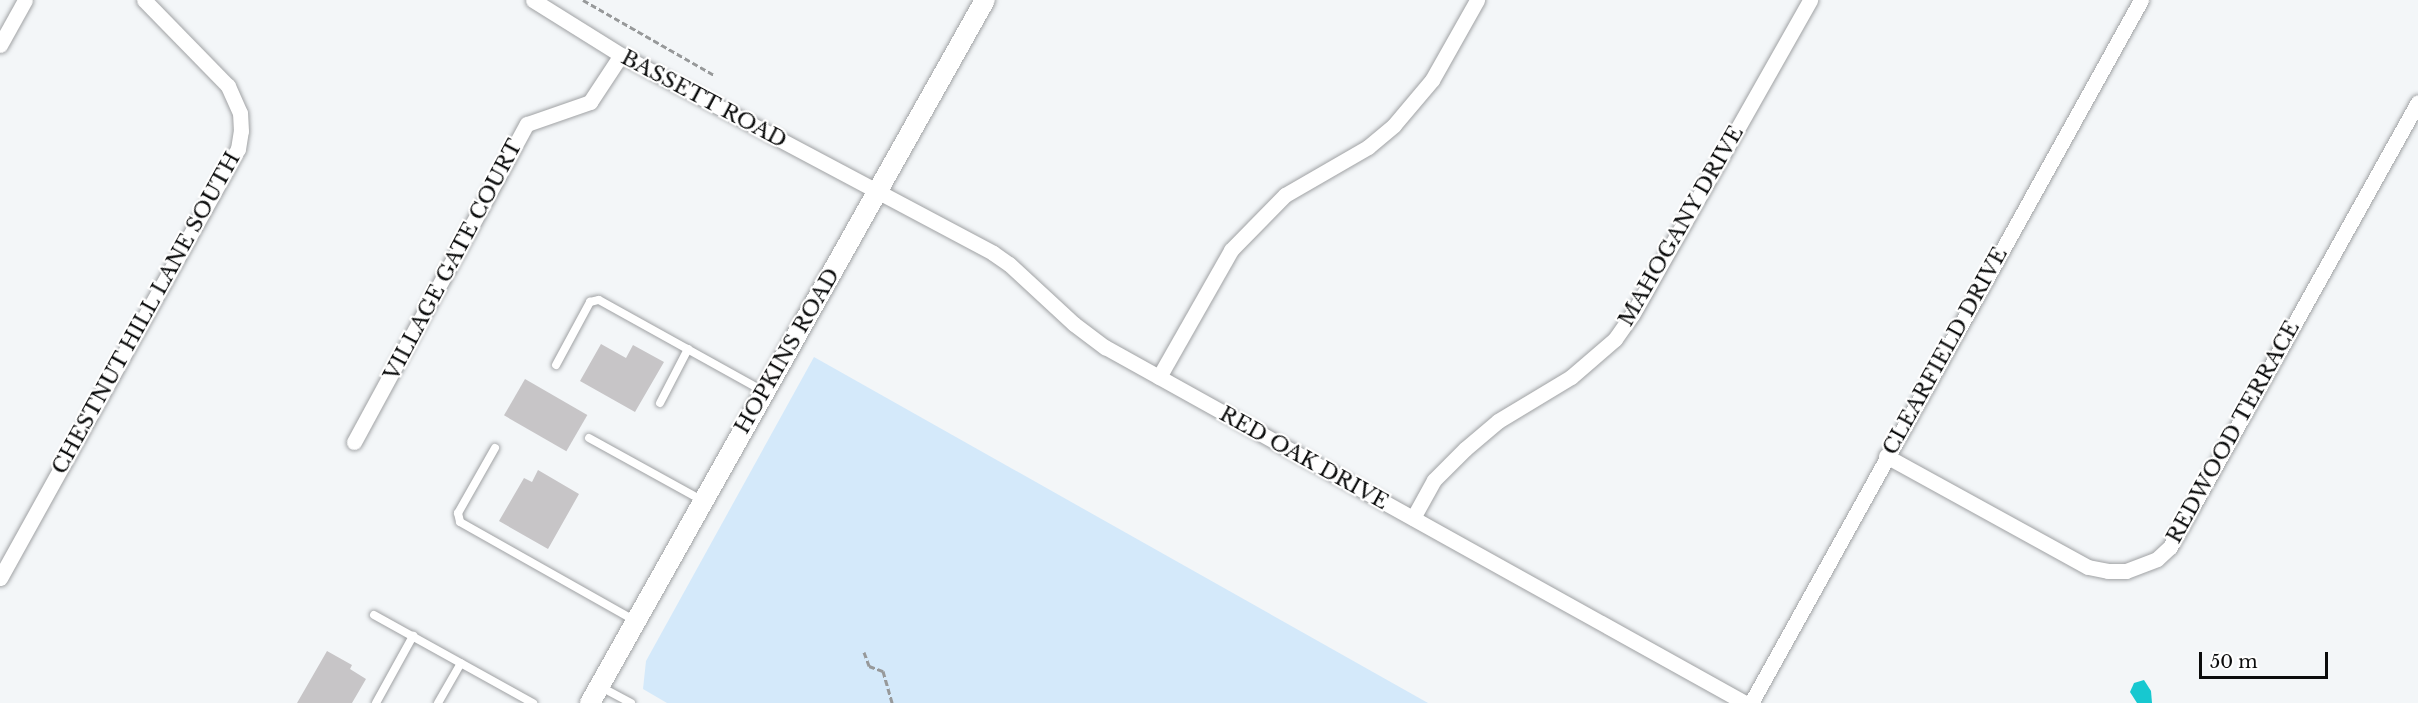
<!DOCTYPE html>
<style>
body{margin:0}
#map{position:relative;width:2418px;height:703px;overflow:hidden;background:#f3f6f8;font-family:"Libre Baskerville",serif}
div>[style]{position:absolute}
.green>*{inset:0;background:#d4e9fa}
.water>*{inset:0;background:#17c8d0}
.building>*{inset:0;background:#c7c5c7;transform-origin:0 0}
.path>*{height:3px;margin-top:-1.5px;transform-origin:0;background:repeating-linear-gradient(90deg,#97999a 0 6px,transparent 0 9px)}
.roads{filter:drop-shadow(0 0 2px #a0a2a4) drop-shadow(0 0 2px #a0a2a4)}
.service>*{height:8px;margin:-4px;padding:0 4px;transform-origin:4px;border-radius:4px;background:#fff}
.minor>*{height:15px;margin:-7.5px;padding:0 7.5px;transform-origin:7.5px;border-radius:7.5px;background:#fff}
.tertiary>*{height:20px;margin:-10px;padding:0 10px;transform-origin:10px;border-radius:10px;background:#fff}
span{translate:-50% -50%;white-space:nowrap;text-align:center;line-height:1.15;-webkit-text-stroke:4.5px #fff;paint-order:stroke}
.street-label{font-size:21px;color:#0b0c0c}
.scale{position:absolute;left:2199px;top:652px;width:129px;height:27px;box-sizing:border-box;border:3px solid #0b0c0c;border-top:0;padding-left:8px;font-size:18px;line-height:21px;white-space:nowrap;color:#0b0c0c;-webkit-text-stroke:4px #fff;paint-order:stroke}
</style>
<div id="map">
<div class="green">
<div style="clip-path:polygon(814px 357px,1428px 703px,667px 703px,643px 689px,646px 661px)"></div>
</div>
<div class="water">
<div style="clip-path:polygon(2144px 680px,2151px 691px,2152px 703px,2137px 703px,2130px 692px,2134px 683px)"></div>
</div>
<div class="building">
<div style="clip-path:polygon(601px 344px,626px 358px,633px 345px,664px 362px,635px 412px,580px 381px)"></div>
<div style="left:525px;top:379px;width:72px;height:42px;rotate:30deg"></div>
<div style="clip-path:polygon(538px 470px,579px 494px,548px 549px,499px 521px,524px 478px,532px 482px)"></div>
<div style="clip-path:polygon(327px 651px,352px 665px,350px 669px,366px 679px,352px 703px,297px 703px)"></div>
</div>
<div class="path">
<div style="left:583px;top:0;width:151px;rotate:29.8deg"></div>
<div style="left:864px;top:652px;width:15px;rotate:70deg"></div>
<div style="left:869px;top:666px;width:15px;rotate:20deg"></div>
<div style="left:883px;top:671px;width:33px;rotate:74deg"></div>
</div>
<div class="roads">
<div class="service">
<div style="left:556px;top:365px;width:72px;rotate:-61.6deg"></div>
<div style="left:590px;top:302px;width:9px;rotate:-13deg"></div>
<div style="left:599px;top:300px;width:188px;rotate:29deg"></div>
<div style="left:660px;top:403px;width:61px;rotate:-62.6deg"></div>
<div style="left:589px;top:438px;width:130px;rotate:28.9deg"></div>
<div style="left:495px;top:448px;width:75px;rotate:119.6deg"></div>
<div style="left:458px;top:513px;width:9px;rotate:77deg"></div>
<div style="left:460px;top:522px;width:200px;rotate:29.4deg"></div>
<div style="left:374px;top:615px;width:182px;rotate:29deg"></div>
<div style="left:601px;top:687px;width:34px;rotate:28deg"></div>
<div style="left:376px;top:703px;width:77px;rotate:-61.1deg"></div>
<div style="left:438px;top:703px;width:46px;rotate:-60.1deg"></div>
</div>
<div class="minor">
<div style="left:533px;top:0;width:104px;rotate:32deg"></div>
<div style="left:621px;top:55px;width:421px;rotate:28deg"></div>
<div style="left:993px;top:253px;width:19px;rotate:35deg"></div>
<div style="left:1009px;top:264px;width:88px;rotate:42.7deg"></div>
<div style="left:1074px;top:324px;width:39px;rotate:37deg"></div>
<div style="left:1105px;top:347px;width:732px;rotate:29.08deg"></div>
<div style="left:0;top:45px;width:51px;rotate:-60.9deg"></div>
<div style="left:1159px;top:377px;width:146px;rotate:-60.4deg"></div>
<div style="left:1231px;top:250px;width:77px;rotate:-45.5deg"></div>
<div style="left:1285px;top:195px;width:96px;rotate:-30deg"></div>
<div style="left:1368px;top:147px;width:34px;rotate:-40deg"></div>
<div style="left:1394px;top:125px;width:59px;rotate:-49.8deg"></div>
<div style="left:1432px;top:80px;width:92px;rotate:-60.6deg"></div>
<div style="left:354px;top:442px;width:362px;rotate:-61.5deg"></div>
<div style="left:527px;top:124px;width:67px;rotate:-19.2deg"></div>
<div style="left:590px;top:102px;width:56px;rotate:-56.6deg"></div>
<div style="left:1886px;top:456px;width:230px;rotate:28.8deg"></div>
<div style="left:2088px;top:567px;width:20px;rotate:11deg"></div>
<div style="left:2108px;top:571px;width:18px"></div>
<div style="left:2126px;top:571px;width:33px;rotate:-21deg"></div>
<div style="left:2157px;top:559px;width:18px;rotate:-43deg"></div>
<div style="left:2170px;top:547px;width:509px;rotate:-60.87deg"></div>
<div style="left:1413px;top:518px;width:43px;rotate:-61.1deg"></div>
<div style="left:1434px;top:480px;width:44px;rotate:-45deg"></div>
<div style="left:1465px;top:449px;width:43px;rotate:-40.3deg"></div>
<div style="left:1498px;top:421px;width:85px;rotate:-31.1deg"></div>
<div style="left:1571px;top:377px;width:58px;rotate:-40.8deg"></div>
<div style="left:1615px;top:339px;width:29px;rotate:-55deg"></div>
<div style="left:1632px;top:315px;width:362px;rotate:-60.5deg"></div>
<div style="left:0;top:578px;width:491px;rotate:-61deg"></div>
<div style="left:238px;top:149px;width:18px;rotate:-81deg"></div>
<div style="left:241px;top:131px;width:18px;rotate:-93deg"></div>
<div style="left:240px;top:113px;width:30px;rotate:-114deg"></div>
<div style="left:228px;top:86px;width:120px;rotate:-134.3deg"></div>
<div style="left:1751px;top:703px;width:804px;rotate:-60.98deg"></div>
</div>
<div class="tertiary">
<div style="left:590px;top:703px;width:806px;rotate:-60.67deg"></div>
</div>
</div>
<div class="street-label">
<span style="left:704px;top:99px;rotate:28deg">BASSETT ROAD</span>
<span style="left:1681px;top:226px;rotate:-60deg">MAHOGANY DRIVE</span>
<span style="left:453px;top:260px;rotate:-62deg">VILLAGE GATE COURT</span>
<span style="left:146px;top:313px;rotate:-61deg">CHESTNUT HILL LANE SOUTH</span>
<span style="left:787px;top:351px;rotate:-60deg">HOPKINS ROAD</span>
<span style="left:1945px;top:351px;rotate:-61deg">CLEARFIELD DRIVE</span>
<span style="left:2233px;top:432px;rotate:-61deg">REDWOOD TERRACE</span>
<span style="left:1304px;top:458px;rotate:29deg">RED OAK DRIVE</span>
</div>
<div class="scale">50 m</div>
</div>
